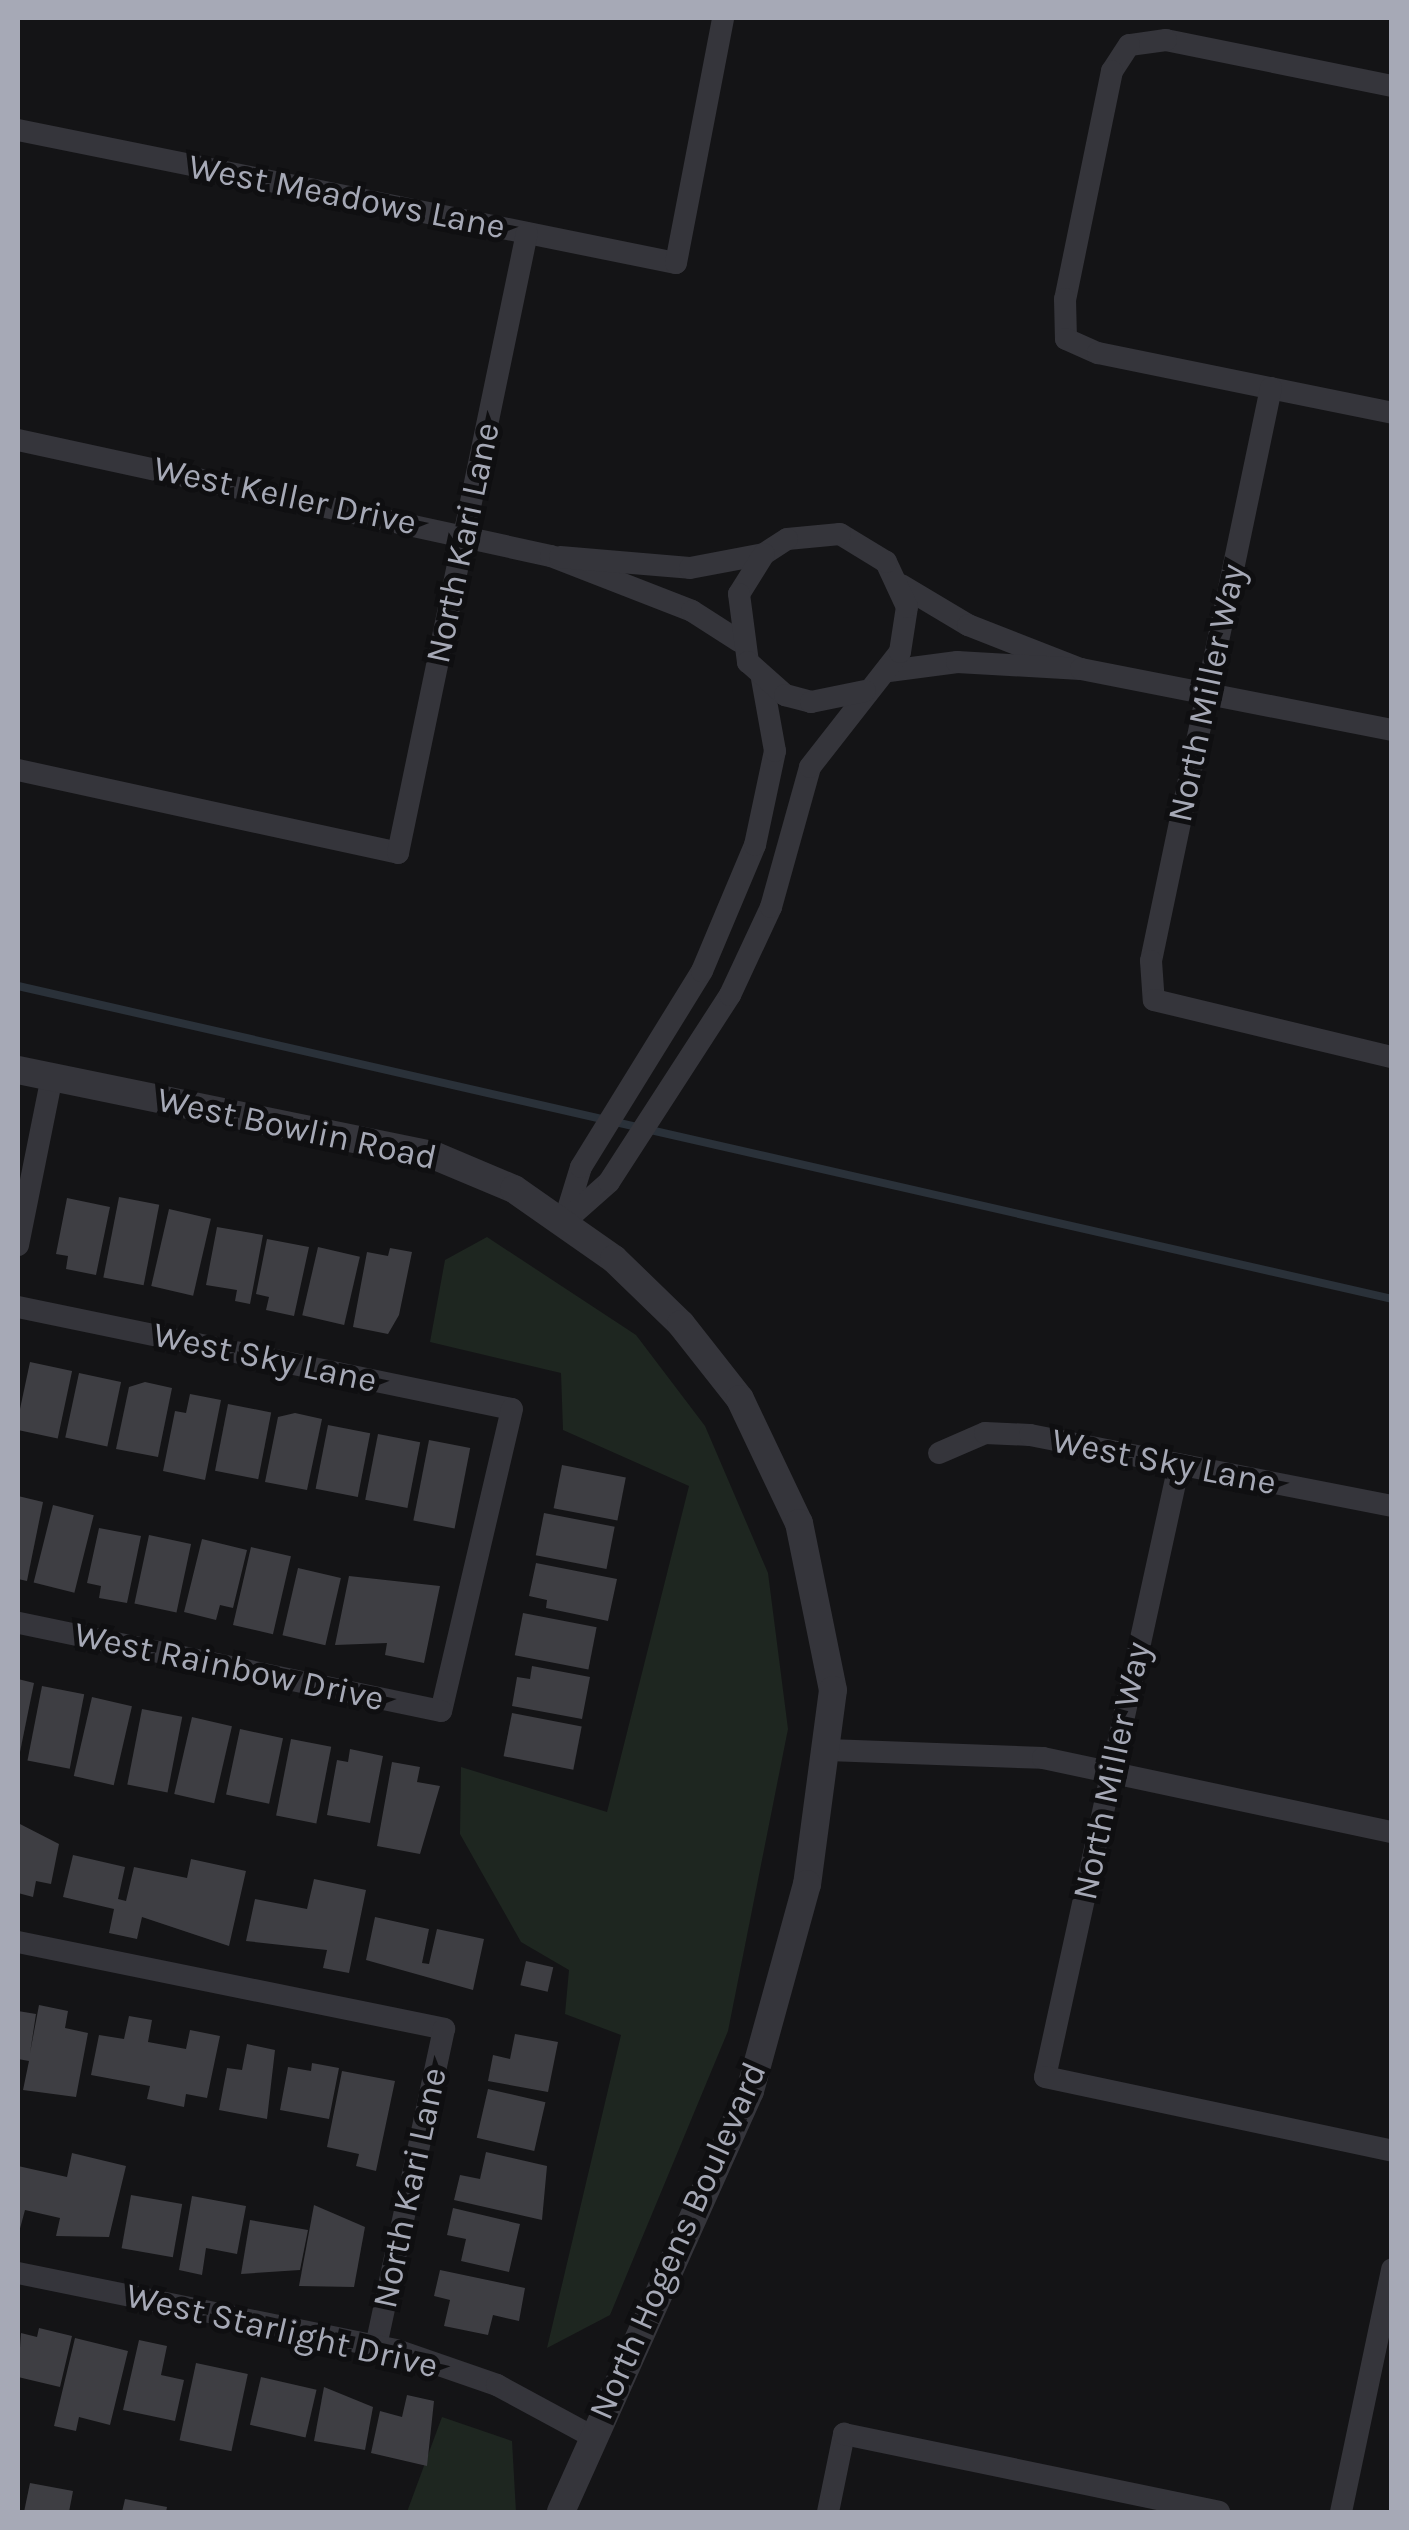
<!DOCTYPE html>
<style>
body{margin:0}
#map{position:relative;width:1409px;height:2530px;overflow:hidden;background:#141416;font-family:Karla,sans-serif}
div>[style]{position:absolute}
.green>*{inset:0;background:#1e2620}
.stream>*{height:8px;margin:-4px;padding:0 4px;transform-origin:4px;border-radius:4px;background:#2a3139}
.building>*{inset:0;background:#3e3e43;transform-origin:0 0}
.minor>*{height:22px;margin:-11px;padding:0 11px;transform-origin:11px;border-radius:11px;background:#35353b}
.tertiary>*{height:28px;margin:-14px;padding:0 14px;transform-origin:14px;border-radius:14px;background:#35353b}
span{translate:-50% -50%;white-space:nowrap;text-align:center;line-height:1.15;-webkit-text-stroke:10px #0f0f11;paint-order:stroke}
.street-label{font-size:35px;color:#a6a9b6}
.frame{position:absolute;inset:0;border:20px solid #a6a9b6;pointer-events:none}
</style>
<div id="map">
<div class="green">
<div style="clip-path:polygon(487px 1237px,636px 1335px,705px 1426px,768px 1573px,788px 1729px,728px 2031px,610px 2315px,547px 2348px,621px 2035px,565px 2014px,569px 1970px,521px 1942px,460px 1834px,461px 1767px,607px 1812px,689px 1486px,563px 1430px,561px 1373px,430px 1342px,445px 1260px)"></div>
<div style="clip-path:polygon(442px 2417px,512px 2441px,516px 2512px,407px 2512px)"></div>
</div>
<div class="stream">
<div style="left:18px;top:986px;width:1409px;rotate:12.83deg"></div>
</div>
<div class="building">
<div style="left:119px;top:1197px;width:41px;height:82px;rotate:11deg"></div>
<div style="clip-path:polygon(67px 1198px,110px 1207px,96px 1275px,66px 1269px,68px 1256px,56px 1254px)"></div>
<div style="left:169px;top:1209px;width:43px;height:79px;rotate:13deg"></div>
<div style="clip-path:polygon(217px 1227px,263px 1235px,250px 1304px,235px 1301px,237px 1290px,206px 1285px)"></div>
<div style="clip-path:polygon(267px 1239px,309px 1247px,294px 1316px,266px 1310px,269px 1297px,256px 1294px)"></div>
<div style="left:318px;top:1247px;width:43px;height:70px;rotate:13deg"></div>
<div style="clip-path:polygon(390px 1248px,412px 1252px,399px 1315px,388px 1334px,353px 1327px,367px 1252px,388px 1256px)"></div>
<div style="left:30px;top:1362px;width:43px;height:69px;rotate:12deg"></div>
<div style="left:79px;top:1373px;width:43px;height:66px;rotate:12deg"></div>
<div style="clip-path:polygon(145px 1382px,172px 1388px,158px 1457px,116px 1449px,129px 1387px)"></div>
<div style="clip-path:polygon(190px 1394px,221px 1400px,205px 1480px,163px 1471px,175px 1411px,186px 1413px)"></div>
<div style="left:228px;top:1404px;width:44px;height:68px;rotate:11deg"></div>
<div style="clip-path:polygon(295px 1413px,322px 1419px,307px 1490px,265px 1482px,278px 1417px)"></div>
<div style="left:328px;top:1425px;width:43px;height:65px;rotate:11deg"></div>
<div style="left:378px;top:1434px;width:43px;height:67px;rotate:11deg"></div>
<div style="left:429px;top:1440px;width:42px;height:82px;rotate:11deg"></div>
<div style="left:562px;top:1465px;width:65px;height:44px;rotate:11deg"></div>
<div style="clip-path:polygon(18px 1496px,43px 1502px,27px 1581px,18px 1579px)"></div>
<div style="left:53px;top:1505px;width:42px;height:80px;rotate:14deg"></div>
<div style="left:544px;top:1513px;width:72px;height:43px;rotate:11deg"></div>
<div style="clip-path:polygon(99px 1528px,141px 1536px,127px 1603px,99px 1598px,101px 1586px,87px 1583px)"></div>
<div style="left:149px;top:1535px;width:43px;height:70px;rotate:12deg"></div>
<div style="clip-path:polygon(202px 1539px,247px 1550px,233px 1608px,220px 1605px,216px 1620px,184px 1612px)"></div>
<div style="left:251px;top:1547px;width:41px;height:80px;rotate:13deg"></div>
<div style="clip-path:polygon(536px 1563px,617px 1579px,608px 1621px,546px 1608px,547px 1600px,529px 1596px)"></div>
<div style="left:298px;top:1568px;width:44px;height:69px;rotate:13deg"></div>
<div style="clip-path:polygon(349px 1576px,440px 1586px,424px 1663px,385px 1655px,387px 1643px,335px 1645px)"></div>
<div style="left:523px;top:1613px;width:75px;height:43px;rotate:11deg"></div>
<div style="clip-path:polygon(532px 1666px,590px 1677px,582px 1719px,512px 1706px,517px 1677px,530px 1679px)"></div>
<div style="clip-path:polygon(18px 1679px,34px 1683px,19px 1757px,18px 1757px)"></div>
<div style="left:42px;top:1686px;width:43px;height:76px;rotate:11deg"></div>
<div style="left:92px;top:1697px;width:41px;height:81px;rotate:13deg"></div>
<div style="left:142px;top:1709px;width:41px;height:77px;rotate:11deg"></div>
<div style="left:512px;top:1713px;width:71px;height:44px;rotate:11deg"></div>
<div style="left:192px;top:1717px;width:41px;height:79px;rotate:13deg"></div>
<div style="left:240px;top:1729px;width:44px;height:67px;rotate:12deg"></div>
<div style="left:291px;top:1739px;width:41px;height:78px;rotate:11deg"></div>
<div style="clip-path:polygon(350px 1749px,383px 1756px,370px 1823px,327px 1815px,337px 1760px,348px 1762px)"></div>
<div style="clip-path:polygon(392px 1762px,420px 1767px,417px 1782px,440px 1786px,420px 1854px,377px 1846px)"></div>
<div style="clip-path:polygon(18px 1823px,59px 1844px,51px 1884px,36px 1881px,33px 1897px,18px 1893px)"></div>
<div style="clip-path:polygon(73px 1855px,125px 1867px,118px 1899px,126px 1901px,134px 1867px,187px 1878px,191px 1859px,246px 1871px,229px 1946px,142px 1917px,137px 1939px,109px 1933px,114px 1909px,63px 1897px)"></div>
<div style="clip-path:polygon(314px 1879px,366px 1890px,349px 1973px,323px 1968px,327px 1950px,246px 1941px,255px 1899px,307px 1909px)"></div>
<div style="clip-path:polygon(375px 1917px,429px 1929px,422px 1963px,429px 1964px,437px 1929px,484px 1939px,473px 1990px,366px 1960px)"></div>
<div style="left:526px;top:1961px;width:28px;height:25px;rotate:13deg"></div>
<div style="clip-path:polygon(39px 2005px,68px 2011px,65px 2028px,88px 2033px,76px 2097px,23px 2090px,29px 2061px,18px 2059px,18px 2011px,36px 2014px,30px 2053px)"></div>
<div style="clip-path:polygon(129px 2016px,152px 2020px,148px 2042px,186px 2049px,190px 2030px,220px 2036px,207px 2098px,186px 2094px,184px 2107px,147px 2099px,150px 2086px,91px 2075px,99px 2035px,124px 2039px)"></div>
<div style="clip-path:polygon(515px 2034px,558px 2042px,548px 2092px,488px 2081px,493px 2055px,510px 2059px)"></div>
<div style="clip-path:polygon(247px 2044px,275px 2050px,267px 2119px,219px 2110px,227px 2068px,242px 2070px)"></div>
<div style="clip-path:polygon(312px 2063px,339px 2068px,329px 2119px,280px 2110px,288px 2067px,311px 2071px)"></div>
<div style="clip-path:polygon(342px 2071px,395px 2081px,376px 2171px,356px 2166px,359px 2154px,327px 2147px)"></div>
<div style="left:488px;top:2089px;width:59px;height:50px;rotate:13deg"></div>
<div style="clip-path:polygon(486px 2152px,547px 2166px,542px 2220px,454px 2200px,460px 2175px,480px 2179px)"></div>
<div style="clip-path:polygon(72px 2153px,126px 2166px,109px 2237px,56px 2236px,60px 2218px,25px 2210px,18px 2236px,18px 2166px,67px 2177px)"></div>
<div style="left:131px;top:2195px;width:52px;height:54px;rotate:10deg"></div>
<div style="clip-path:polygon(192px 2196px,246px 2206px,237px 2254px,206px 2248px,202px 2275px,179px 2270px)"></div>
<div style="clip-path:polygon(314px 2205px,365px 2227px,354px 2287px,299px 2286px)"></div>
<div style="clip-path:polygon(453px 2208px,520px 2224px,509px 2272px,461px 2261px,466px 2239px,447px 2235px)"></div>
<div style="clip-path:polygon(250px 2220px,308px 2230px,300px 2270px,241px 2274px)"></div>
<div style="clip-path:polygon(440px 2270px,525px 2288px,519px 2321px,493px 2315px,488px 2335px,444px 2326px,450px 2300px,434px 2296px)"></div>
<div style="clip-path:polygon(39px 2328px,72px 2336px,60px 2387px,18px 2377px,21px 2333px,37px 2337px)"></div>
<div style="clip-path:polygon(75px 2338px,128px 2351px,110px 2425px,79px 2417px,76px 2431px,54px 2426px)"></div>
<div style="clip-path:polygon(139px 2340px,167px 2346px,161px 2375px,184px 2380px,175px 2421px,123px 2410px)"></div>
<div style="left:196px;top:2363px;width:53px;height:79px;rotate:12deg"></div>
<div style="left:261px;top:2377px;width:57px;height:49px;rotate:13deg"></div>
<div style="clip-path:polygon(324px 2387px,373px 2407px,365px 2450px,314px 2441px)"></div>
<div style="clip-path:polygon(407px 2395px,434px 2401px,427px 2466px,371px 2453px,380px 2411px,402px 2417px)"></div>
<div style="clip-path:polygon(30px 2483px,73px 2491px,69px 2512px,24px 2512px)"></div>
<div style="clip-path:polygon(125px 2499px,167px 2507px,166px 2512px,122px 2512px)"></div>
</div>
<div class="minor">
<div style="left:1392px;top:86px;width:231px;rotate:-168.5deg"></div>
<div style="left:1166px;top:40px;width:37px;rotate:172deg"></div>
<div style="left:1129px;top:45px;width:31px;rotate:123deg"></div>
<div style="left:1112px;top:71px;width:233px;rotate:101.6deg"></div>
<div style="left:1065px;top:299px;width:40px;rotate:88.6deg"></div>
<div style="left:1066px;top:339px;width:35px;rotate:24deg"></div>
<div style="left:1098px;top:353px;width:300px;rotate:11.5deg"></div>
<div style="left:18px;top:130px;width:671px;rotate:11.43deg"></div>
<div style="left:676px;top:263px;width:249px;rotate:-79.1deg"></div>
<div style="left:1271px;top:388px;width:585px;rotate:101.83deg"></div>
<div style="left:1151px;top:961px;width:39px;rotate:86deg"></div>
<div style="left:1154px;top:1000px;width:245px;rotate:13.5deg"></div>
<div style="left:18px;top:440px;width:545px;rotate:12.28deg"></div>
<div style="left:551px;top:556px;width:151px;rotate:21.3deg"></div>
<div style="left:692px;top:611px;width:56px;rotate:32.6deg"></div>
<div style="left:560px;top:557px;width:130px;rotate:4.8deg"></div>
<div style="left:690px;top:568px;width:75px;rotate:-10.7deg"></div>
<div style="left:901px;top:585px;width:78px;rotate:30.8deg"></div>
<div style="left:968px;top:625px;width:118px;rotate:21.4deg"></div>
<div style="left:889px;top:671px;width:69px;rotate:-7.5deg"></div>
<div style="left:957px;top:662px;width:124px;rotate:3.2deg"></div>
<div style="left:1081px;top:669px;width:317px;rotate:11.1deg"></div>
<div style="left:18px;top:770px;width:389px;rotate:12.3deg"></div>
<div style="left:398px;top:853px;width:633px;rotate:-78.25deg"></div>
<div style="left:565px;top:1219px;width:54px;rotate:-72.9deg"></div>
<div style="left:581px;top:1167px;width:230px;rotate:-58.3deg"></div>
<div style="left:702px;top:971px;width:137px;rotate:-67.2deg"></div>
<div style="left:755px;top:845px;width:96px;rotate:-78deg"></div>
<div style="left:775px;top:751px;width:73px;rotate:-100.2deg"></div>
<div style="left:564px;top:1222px;width:60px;rotate:-41.6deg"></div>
<div style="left:609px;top:1182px;width:223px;rotate:-57.1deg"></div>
<div style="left:730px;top:995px;width:97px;rotate:-65deg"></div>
<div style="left:771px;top:907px;width:145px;rotate:-74.4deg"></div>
<div style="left:810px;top:767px;width:146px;rotate:-52deg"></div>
<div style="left:900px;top:652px;width:46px;rotate:-81.2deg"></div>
<div style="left:907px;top:607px;width:50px;rotate:-115deg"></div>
<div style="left:886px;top:562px;width:54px;rotate:-148.7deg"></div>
<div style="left:840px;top:534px;width:53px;rotate:174.6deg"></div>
<div style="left:787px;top:539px;width:27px;rotate:147deg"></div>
<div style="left:764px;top:554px;width:47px;rotate:122deg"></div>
<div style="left:739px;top:594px;width:69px;rotate:82.5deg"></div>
<div style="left:748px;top:662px;width:50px;rotate:41.7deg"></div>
<div style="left:785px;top:695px;width:27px;rotate:15deg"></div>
<div style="left:811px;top:702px;width:55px;rotate:-11.5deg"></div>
<div style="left:18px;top:1245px;width:172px;rotate:-78.6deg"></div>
<div style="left:18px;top:1307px;width:504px;rotate:11.67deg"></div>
<div style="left:512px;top:1409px;width:310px;rotate:103.2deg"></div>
<div style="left:441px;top:1711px;width:432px;rotate:-168.2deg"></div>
<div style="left:939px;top:1453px;width:50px;rotate:-23.5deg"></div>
<div style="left:985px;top:1433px;width:45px;rotate:2.5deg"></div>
<div style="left:1030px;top:1435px;width:369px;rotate:11.1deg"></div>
<div style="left:1179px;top:1465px;width:626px;rotate:102.35deg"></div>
<div style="left:1045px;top:2077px;width:355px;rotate:12deg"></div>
<div style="left:828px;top:1750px;width:215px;rotate:2.1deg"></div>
<div style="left:1043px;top:1758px;width:357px;rotate:12deg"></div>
<div style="left:18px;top:1942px;width:435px;rotate:11.5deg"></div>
<div style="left:444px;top:2029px;width:324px;rotate:102.1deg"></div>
<div style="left:18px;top:2273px;width:386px;rotate:11.5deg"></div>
<div style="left:396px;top:2350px;width:107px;rotate:19.1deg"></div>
<div style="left:497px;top:2385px;width:109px;rotate:28.4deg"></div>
<div style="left:828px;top:2512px;width:80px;rotate:-78.4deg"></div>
<div style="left:844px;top:2434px;width:383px;rotate:11.7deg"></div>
<div style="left:1341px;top:2512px;width:248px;rotate:-78.1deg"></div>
</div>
<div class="tertiary">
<div style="left:18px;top:1070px;width:424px;rotate:11.6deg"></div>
<div style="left:433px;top:1155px;width:88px;rotate:22.8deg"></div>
<div style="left:514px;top:1189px;width:122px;rotate:35deg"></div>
<div style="left:614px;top:1259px;width:93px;rotate:44.1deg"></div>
<div style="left:681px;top:1324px;width:95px;rotate:51.8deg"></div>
<div style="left:740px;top:1399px;width:137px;rotate:64.6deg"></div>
<div style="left:799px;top:1523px;width:170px;rotate:78.5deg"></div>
<div style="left:833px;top:1690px;width:196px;rotate:97.6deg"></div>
<div style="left:807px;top:1884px;width:215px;rotate:105.4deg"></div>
<div style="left:750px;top:2091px;width:461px;rotate:114.2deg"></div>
</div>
<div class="street-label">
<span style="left:347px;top:197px;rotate:11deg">West Meadows Lane</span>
<span style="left:285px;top:496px;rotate:12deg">West Keller Drive</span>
<span style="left:463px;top:543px;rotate:-78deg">North Kari Lane</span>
<span style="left:1207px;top:693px;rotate:-78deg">North Miller Way</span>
<span style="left:297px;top:1129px;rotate:12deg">West Bowlin Road</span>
<span style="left:265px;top:1358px;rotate:12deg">West Sky Lane</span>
<span style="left:1164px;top:1462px;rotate:11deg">West Sky Lane</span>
<span style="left:229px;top:1667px;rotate:12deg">West Rainbow Drive</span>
<span style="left:1112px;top:1771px;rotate:-78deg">North Miller Way</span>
<span style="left:410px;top:2188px;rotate:-78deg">North Kari Lane</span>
<span style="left:678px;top:2241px;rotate:-66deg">North Hogens Boulevard</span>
<span style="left:282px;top:2331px;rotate:13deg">West Starlight Drive</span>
</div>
<div class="frame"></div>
</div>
